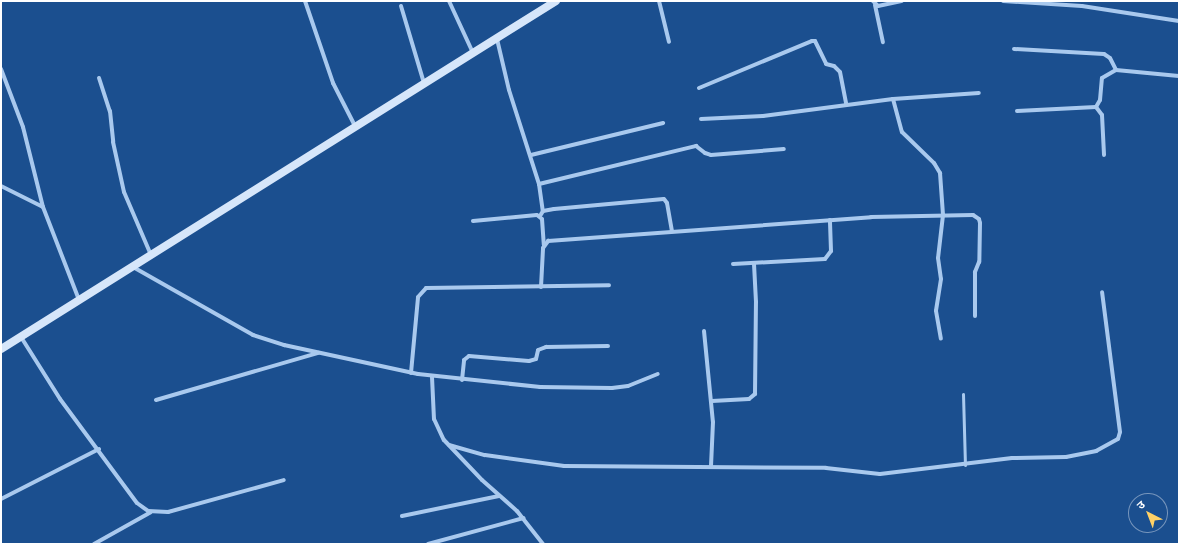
<!DOCTYPE html>
<meta charset="utf-8">
<style>
body{margin:0}
#map{position:relative;width:1180px;height:545px;overflow:hidden;background:#1b4f8f;font-family:Lato,"Noto Sans Devanagari",sans-serif}
div>[style]{position:absolute}
.lane>*{height:3px;margin:-1.5px;padding:0 1.5px;transform-origin:1.5px;border-radius:1.5px;background:#a9c9ee}
.street>*{height:4px;margin:-2px;padding:0 2px;transform-origin:2px;border-radius:2px;background:#a9c9ee}
.secondary>*{height:8px;margin:-4px;padding:0 4px;transform-origin:4px;border-radius:4px;background:#d6e6fa}
span{translate:-50% -50%;white-space:nowrap;text-align:center;line-height:1.15;-webkit-text-stroke:3px #1b4f8f;paint-order:stroke}
.frame{position:absolute;inset:0;border:2px solid #fff;pointer-events:none}
.north{position:absolute;left:1128px;top:493px;width:40px;height:40px;box-sizing:border-box;background:#1b4f8f;border:1px solid #7695bc;border-radius:50%;rotate:318deg;font-size:11px;font-weight:700;line-height:16px;text-align:center;color:#fff}
.north::after{content:'';display:block;margin:auto;width:14px;height:18px;background:#ffd166;clip-path:polygon(50% 0,100% 100%,50% 72%,0 100%)}
</style>
<div id="map">
<div class="lane">
<div style="left:963px;top:394px;width:71px;rotate:88.4deg"></div>
</div>
<div class="street">
<div style="left:305px;top:1px;width:87px;rotate:71.1deg"></div>
<div style="left:333px;top:83px;width:48px;rotate:62.9deg"></div>
<div style="left:449px;top:1px;width:57px;rotate:65.2deg"></div>
<div style="left:659px;top:1px;width:42px;rotate:76.3deg"></div>
<div style="left:873px;top:1px;width:7px;rotate:45deg"></div>
<div style="left:878px;top:6px;width:24px;rotate:-12deg"></div>
<div style="left:1003px;top:1px;width:79px;rotate:3.6deg"></div>
<div style="left:1082px;top:6px;width:98px;rotate:8.8deg"></div>
<div style="left:875px;top:5px;width:38px;rotate:78deg"></div>
<div style="left:401px;top:6px;width:80px;rotate:73.4deg"></div>
<div style="left:497px;top:39px;width:52px;rotate:76.8deg"></div>
<div style="left:509px;top:90px;width:99px;rotate:72.3deg"></div>
<div style="left:539px;top:184px;width:27px;rotate:82deg"></div>
<div style="left:1014px;top:49px;width:90px;rotate:3.2deg"></div>
<div style="left:1104px;top:54px;width:7px;rotate:34deg"></div>
<div style="left:1110px;top:58px;width:13px;rotate:63deg"></div>
<div style="left:1116px;top:70px;width:63px;rotate:5.4deg"></div>
<div style="left:1px;top:69px;width:62px;rotate:69.2deg"></div>
<div style="left:23px;top:127px;width:82px;rotate:76deg"></div>
<div style="left:43px;top:207px;width:100px;rotate:68.8deg"></div>
<div style="left:99px;top:78px;width:35px;rotate:72deg"></div>
<div style="left:110px;top:111px;width:31px;rotate:84deg"></div>
<div style="left:113px;top:142px;width:51px;rotate:77.6deg"></div>
<div style="left:124px;top:192px;width:69px;rotate:66.8deg"></div>
<div style="left:699px;top:88px;width:122px;rotate:-22.6deg"></div>
<div style="left:812px;top:41px;width:3px"></div>
<div style="left:815px;top:41px;width:25px;rotate:64deg"></div>
<div style="left:826px;top:64px;width:8px;rotate:14deg"></div>
<div style="left:834px;top:66px;width:8px;rotate:45deg"></div>
<div style="left:840px;top:72px;width:33px;rotate:79deg"></div>
<div style="left:893px;top:99px;width:86px;rotate:-4deg"></div>
<div style="left:1096px;top:107px;width:10px;rotate:53deg"></div>
<div style="left:1102px;top:115px;width:40px;rotate:87.1deg"></div>
<div style="left:1017px;top:111px;width:79px;rotate:-2.9deg"></div>
<div style="left:1096px;top:107px;width:8px;rotate:-60deg"></div>
<div style="left:1100px;top:100px;width:22px;rotate:-85deg"></div>
<div style="left:1102px;top:78px;width:16px;rotate:-30deg"></div>
<div style="left:701px;top:119px;width:62px;rotate:-2.8deg"></div>
<div style="left:763px;top:116px;width:131px;rotate:-7.5deg"></div>
<div style="left:893px;top:99px;width:34px;rotate:75deg"></div>
<div style="left:902px;top:132px;width:45px;rotate:44.1deg"></div>
<div style="left:934px;top:163px;width:12px;rotate:59deg"></div>
<div style="left:940px;top:173px;width:42px;rotate:85.9deg"></div>
<div style="left:943px;top:215px;width:43px;rotate:96.6deg"></div>
<div style="left:938px;top:258px;width:21px;rotate:82deg"></div>
<div style="left:941px;top:279px;width:32px;rotate:99deg"></div>
<div style="left:936px;top:311px;width:28px;rotate:80deg"></div>
<div style="left:531px;top:155px;width:136px;rotate:-13.6deg"></div>
<div style="left:539px;top:184px;width:162px;rotate:-13.6deg"></div>
<div style="left:696px;top:146px;width:11px;rotate:38deg"></div>
<div style="left:705px;top:153px;width:6px;rotate:18deg"></div>
<div style="left:711px;top:155px;width:73px;rotate:-4.7deg"></div>
<div style="left:1px;top:186px;width:47px;rotate:26.6deg"></div>
<div style="left:540px;top:216px;width:6px;rotate:-59deg"></div>
<div style="left:543px;top:211px;width:11px;rotate:-10deg"></div>
<div style="left:554px;top:209px;width:110px;rotate:-5.2deg"></div>
<div style="left:664px;top:199px;width:5px;rotate:53deg"></div>
<div style="left:667px;top:203px;width:28px;rotate:80deg"></div>
<div style="left:473px;top:221px;width:64px;rotate:-5.4deg"></div>
<div style="left:537px;top:215px;width:6px;rotate:39deg"></div>
<div style="left:542px;top:219px;width:26px;rotate:86deg"></div>
<div style="left:733px;top:264px;width:92px;rotate:-3.1deg"></div>
<div style="left:825px;top:259px;width:10px;rotate:-53deg"></div>
<div style="left:831px;top:251px;width:31px;rotate:-92deg"></div>
<div style="left:133px;top:267px;width:138px;rotate:29.5deg"></div>
<div style="left:253px;top:335px;width:33px;rotate:18deg"></div>
<div style="left:284px;top:345px;width:137px;rotate:12.2deg"></div>
<div style="left:418px;top:374px;width:123px;rotate:6.1deg"></div>
<div style="left:540px;top:387px;width:72px;rotate:0.8deg"></div>
<div style="left:612px;top:388px;width:16px;rotate:-7deg"></div>
<div style="left:628px;top:386px;width:32px;rotate:-22deg"></div>
<div style="left:541px;top:287px;width:39px;rotate:-87deg"></div>
<div style="left:543px;top:248px;width:9px;rotate:-54deg"></div>
<div style="left:548px;top:241px;width:324px;rotate:-4.2deg"></div>
<div style="left:871px;top:217px;width:102px;rotate:-1.1deg"></div>
<div style="left:973px;top:215px;width:7px;rotate:34deg"></div>
<div style="left:979px;top:219px;width:4px;rotate:76deg"></div>
<div style="left:980px;top:223px;width:39px;rotate:91deg"></div>
<div style="left:979px;top:262px;width:11px;rotate:112deg"></div>
<div style="left:975px;top:272px;width:44px;rotate:90deg"></div>
<div style="left:704px;top:331px;width:91px;rotate:84.4deg"></div>
<div style="left:713px;top:422px;width:44px;rotate:92.6deg"></div>
<div style="left:21px;top:337px;width:73px;rotate:57.8deg"></div>
<div style="left:60px;top:399px;width:129px;rotate:53.5deg"></div>
<div style="left:137px;top:503px;width:14px;rotate:36deg"></div>
<div style="left:148px;top:511px;width:20px;rotate:3deg"></div>
<div style="left:168px;top:512px;width:120px;rotate:-15.4deg"></div>
<div style="left:411px;top:373px;width:76px;rotate:-84.7deg"></div>
<div style="left:418px;top:297px;width:12px;rotate:-48deg"></div>
<div style="left:426px;top:288px;width:183px;rotate:-0.9deg"></div>
<div style="left:432px;top:377px;width:42px;rotate:87.3deg"></div>
<div style="left:434px;top:419px;width:23px;rotate:65deg"></div>
<div style="left:444px;top:440px;width:55px;rotate:46.5deg"></div>
<div style="left:482px;top:480px;width:47px;rotate:41.5deg"></div>
<div style="left:517px;top:511px;width:42px;rotate:51.8deg"></div>
<div style="left:462px;top:380px;width:20px;rotate:-84deg"></div>
<div style="left:464px;top:360px;width:6px;rotate:-39deg"></div>
<div style="left:469px;top:356px;width:60px;rotate:4.8deg"></div>
<div style="left:529px;top:361px;width:7px;rotate:-16deg"></div>
<div style="left:536px;top:359px;width:9px;rotate:-77deg"></div>
<div style="left:538px;top:350px;width:9px;rotate:-21deg"></div>
<div style="left:546px;top:347px;width:62px;rotate:-0.9deg"></div>
<div style="left:156px;top:400px;width:169px;rotate:-16.2deg"></div>
<div style="left:712px;top:401px;width:37px;rotate:-3deg"></div>
<div style="left:749px;top:399px;width:8px;rotate:-40deg"></div>
<div style="left:755px;top:394px;width:92px;rotate:-89.4deg"></div>
<div style="left:756px;top:302px;width:39px;rotate:-93deg"></div>
<div style="left:449px;top:445px;width:37px;rotate:16deg"></div>
<div style="left:485px;top:455px;width:80px;rotate:7.9deg"></div>
<div style="left:564px;top:466px;width:262px;rotate:0.4deg"></div>
<div style="left:826px;top:468px;width:54px;rotate:6.3deg"></div>
<div style="left:880px;top:474px;width:133px;rotate:-6.9deg"></div>
<div style="left:1012px;top:458px;width:54px;rotate:-1.1deg"></div>
<div style="left:1066px;top:457px;width:31px;rotate:-11deg"></div>
<div style="left:1096px;top:451px;width:25px;rotate:-29deg"></div>
<div style="left:1118px;top:439px;width:7px;rotate:-74deg"></div>
<div style="left:1120px;top:432px;width:141px;rotate:-97.3deg"></div>
<div style="left:1px;top:499px;width:110px;rotate:-27deg"></div>
<div style="left:402px;top:516px;width:99px;rotate:-11.7deg"></div>
<div style="left:94px;top:544px;width:65px;rotate:-29.3deg"></div>
<div style="left:428px;top:544px;width:99px;rotate:-15.2deg"></div>
</div>
<div class="secondary">
<div style="left:1px;top:349px;width:655px;rotate:-32.09deg"></div>
</div>
<div class="frame"></div>
<div class="north">उ</div>
</div>
